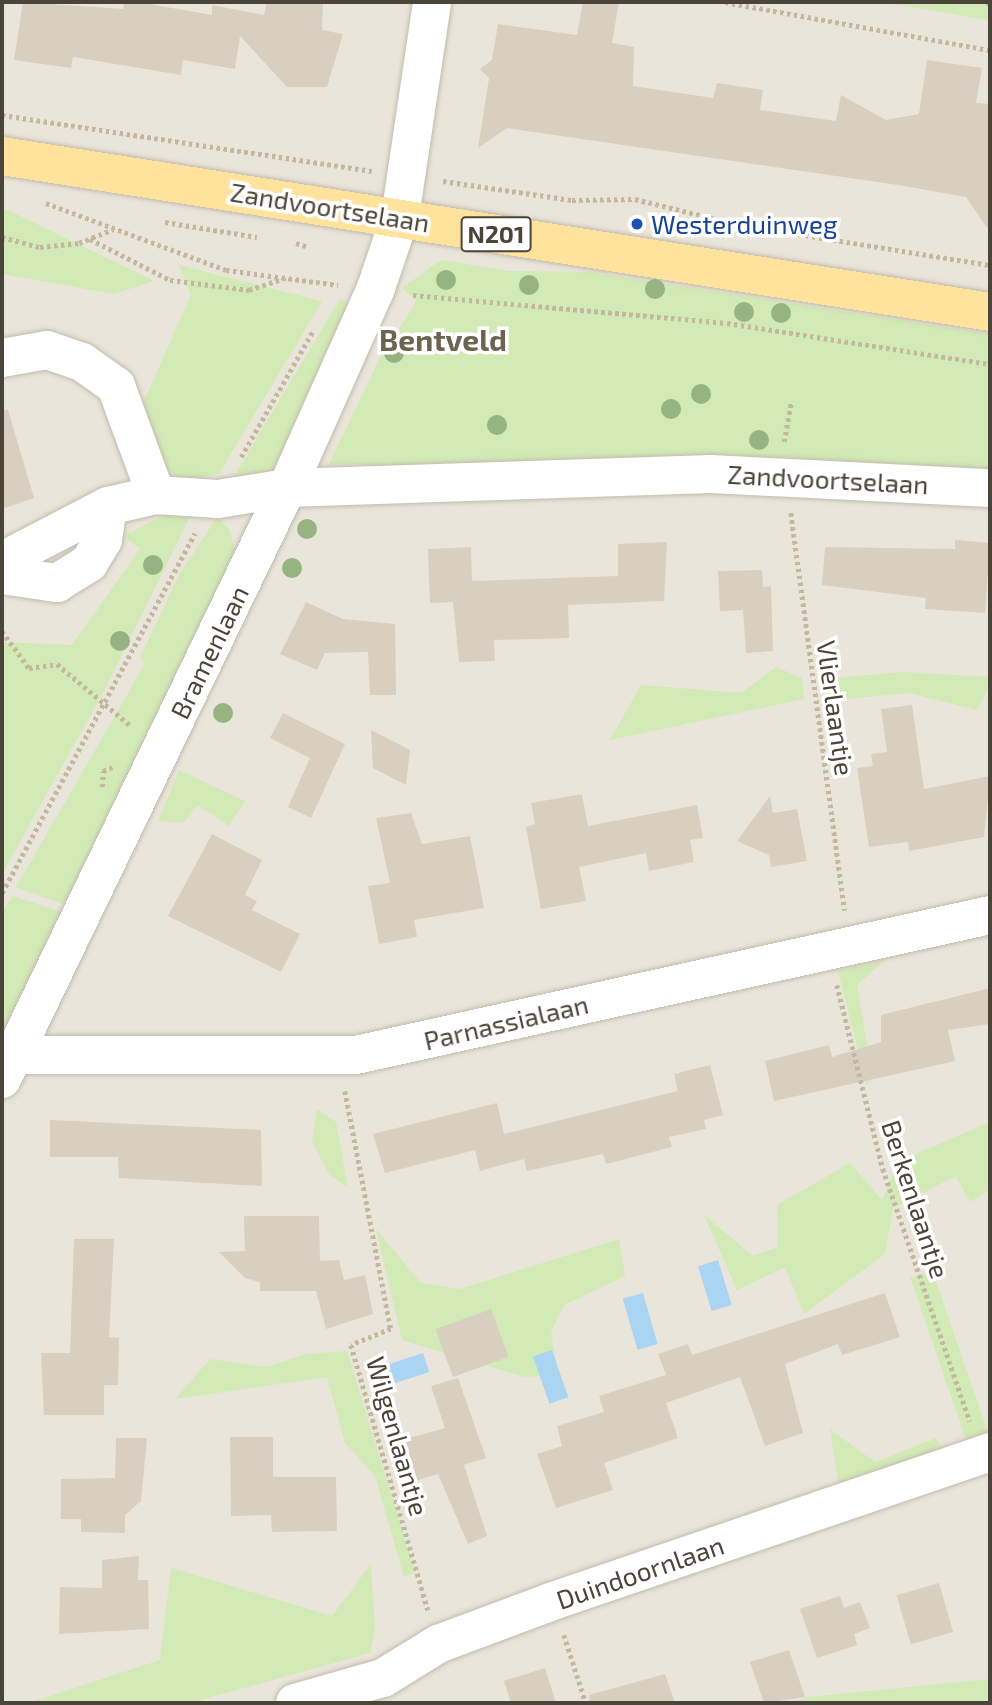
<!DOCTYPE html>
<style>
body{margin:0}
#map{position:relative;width:992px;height:1705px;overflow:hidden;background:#f6f3ec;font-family:"Exo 2",sans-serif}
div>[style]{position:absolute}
.residential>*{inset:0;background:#eae5da;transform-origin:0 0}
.green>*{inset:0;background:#d2eab5;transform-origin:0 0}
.water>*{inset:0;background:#a9d4f2;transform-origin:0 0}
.building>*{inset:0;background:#d8cfc1;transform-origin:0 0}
.path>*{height:4.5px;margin-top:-2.25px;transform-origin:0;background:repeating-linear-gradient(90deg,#c4b79f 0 3.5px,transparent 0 7px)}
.roads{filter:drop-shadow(0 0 2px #c2bbae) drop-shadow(0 0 2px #c2bbae)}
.minor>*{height:38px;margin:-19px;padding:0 19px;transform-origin:19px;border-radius:19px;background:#fff}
.major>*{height:38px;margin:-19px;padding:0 19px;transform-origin:19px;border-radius:19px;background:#ffe39c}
.trees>*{width:20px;height:20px;margin:-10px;border-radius:50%;background:#97b381}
.dots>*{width:19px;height:19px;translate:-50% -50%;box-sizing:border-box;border:4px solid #fff;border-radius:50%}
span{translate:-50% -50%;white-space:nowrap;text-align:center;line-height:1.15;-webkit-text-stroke:7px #fff;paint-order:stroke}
.shield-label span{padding:2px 5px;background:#fff;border:2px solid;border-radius:5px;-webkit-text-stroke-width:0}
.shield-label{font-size:24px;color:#4b4439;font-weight:700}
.street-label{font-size:26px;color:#4b4439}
.transit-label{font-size:26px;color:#164399}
.left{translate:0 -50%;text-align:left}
.quarter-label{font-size:30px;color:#6e6250;font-weight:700}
.frame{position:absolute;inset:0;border:4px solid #4b4439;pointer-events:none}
</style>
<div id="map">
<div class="residential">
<div style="left:2px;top:2px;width:988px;height:1701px"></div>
</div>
<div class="green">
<div style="clip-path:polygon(881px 2px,990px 2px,990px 21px,947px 13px)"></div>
<div style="clip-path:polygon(2px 210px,8px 210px,154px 281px,114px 294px,2px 274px)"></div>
<div style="clip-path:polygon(441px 260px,508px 271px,589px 272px,990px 334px,990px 476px,329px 464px,380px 358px,417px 301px,402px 288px)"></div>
<div style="clip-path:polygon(179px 265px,322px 301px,219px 474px,183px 479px,161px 467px,141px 408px,191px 295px)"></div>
<div style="clip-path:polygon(340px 299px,354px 306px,277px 475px,233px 478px)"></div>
<div style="clip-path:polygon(192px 513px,104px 691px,2px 874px,2px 642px,72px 645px,140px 549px,123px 536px,162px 516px)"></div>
<div style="clip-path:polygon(217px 517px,229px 529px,238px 560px,65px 905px,16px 887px,145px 664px,140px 658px,179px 575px)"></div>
<div style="clip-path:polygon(776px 667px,802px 678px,804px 699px,610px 740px,641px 685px,741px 693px)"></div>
<div style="clip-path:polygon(902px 672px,990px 677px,990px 685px,977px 710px,909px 693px,827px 701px,824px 679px)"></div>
<div style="clip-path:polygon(179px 770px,245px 801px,229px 826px,198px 805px,184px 823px,158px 821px)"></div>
<div style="clip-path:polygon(12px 896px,66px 913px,2px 1034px,2px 913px)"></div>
<div style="clip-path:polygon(885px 960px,857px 985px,872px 1074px,867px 1086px,838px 971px)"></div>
<div style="clip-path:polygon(317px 1109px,336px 1122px,348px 1188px,329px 1174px,312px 1142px)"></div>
<div style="clip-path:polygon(990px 1122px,990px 1189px,970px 1202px,956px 1176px,893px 1208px,885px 1254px,804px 1314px,785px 1267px,737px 1290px,704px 1215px,753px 1256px,778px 1247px,777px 1205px,850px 1163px,882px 1200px,898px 1162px)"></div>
<div style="clip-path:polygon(376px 1229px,421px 1283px,460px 1289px,619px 1239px,625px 1276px,564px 1305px,551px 1332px,558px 1375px,524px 1377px,402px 1340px)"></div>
<div style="left:932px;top:1270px;width:171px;height:23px;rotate:71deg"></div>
<div style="clip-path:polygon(347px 1351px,415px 1573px,404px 1577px,375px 1476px,345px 1443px,327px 1377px,175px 1399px,210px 1359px,267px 1367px,306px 1354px)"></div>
<div style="clip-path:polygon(830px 1429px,875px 1462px,936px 1438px,942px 1450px,839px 1488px)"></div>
<div style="clip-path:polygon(371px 1564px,375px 1630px,370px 1653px,190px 1703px,29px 1703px,160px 1660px,171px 1568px,332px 1616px)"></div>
<div style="clip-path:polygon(990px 1679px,990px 1703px,794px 1703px,807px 1697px)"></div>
</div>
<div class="water">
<div style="left:718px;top:1260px;width:47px;height:21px;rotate:73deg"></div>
<div style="left:643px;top:1293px;width:53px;height:21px;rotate:74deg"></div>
<div style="left:552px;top:1350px;width:50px;height:20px;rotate:71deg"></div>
<div style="left:423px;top:1353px;width:20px;height:42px;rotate:72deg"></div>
</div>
<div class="building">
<div style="clip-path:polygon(23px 2px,123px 9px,124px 2px,138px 2px,212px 15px,212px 5px,264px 15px,267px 2px,323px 2px,322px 30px,343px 34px,327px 87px,287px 87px,240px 36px,235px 69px,183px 60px,181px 75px,73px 57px,71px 68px,14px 60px)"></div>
<div style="clip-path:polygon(583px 2px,619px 2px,612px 43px,634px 47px,633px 86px,713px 98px,717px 83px,763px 90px,760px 110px,836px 121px,841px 95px,886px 120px,919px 114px,927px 60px,982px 68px,976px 103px,990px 104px,990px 232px,966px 197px,898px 185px,507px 128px,478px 148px,489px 78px,480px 69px,492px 60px,498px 24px,577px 35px)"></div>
<div style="clip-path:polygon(2px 410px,8px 410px,34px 498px,2px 509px)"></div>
<div style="clip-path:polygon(955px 540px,990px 543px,985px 613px,925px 609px,926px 598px,822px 585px,825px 547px,955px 549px)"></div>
<div style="clip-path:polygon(667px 542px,664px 601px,568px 605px,569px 638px,494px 640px,495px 661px,459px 662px,453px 602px,430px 603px,428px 549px,471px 547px,472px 581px,618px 576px,618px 544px)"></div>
<div style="clip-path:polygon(762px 570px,763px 587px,771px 586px,773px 651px,746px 653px,743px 610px,720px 611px,718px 571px)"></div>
<div style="clip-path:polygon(306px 602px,343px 619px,395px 624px,396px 695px,370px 695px,368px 652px,325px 653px,317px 670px,280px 654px)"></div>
<div style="clip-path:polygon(912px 705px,924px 789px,990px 776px,984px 837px,909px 851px,908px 842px,869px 847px,857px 768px,873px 766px,871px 754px,887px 752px,881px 709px)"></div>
<div style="clip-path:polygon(283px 713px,345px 744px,311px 818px,288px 807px,310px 758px,270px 738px)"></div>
<div style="clip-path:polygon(371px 730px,410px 750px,406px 785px,373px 768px)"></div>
<div style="clip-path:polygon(582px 794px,588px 826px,697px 805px,703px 838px,690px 840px,694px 862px,649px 871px,646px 853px,579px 867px,586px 901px,541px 909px,526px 827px,535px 824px,531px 803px)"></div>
<div style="clip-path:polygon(770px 796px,773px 813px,797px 809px,807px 861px,771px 867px,769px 855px,737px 841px)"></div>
<div style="clip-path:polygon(411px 813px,422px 844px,470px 836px,484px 908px,414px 920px,417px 937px,379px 944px,368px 886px,390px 883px,376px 818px)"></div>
<div style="clip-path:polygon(212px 834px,262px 860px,245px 895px,257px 901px,252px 910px,300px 934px,281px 972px,168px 916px)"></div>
<div style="clip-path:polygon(990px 988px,990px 1024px,948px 1030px,955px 1061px,774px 1101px,765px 1061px,829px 1045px,832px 1057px,881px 1042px,881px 1015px)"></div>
<div style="clip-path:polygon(710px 1065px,723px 1115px,704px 1120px,706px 1129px,669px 1137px,672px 1147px,606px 1164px,603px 1154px,527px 1171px,524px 1159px,480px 1171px,475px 1150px,385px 1173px,373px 1134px,497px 1103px,504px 1134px,678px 1091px,674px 1074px)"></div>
<div style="clip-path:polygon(50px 1120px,261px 1130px,262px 1186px,119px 1178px,118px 1157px,50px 1157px)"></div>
<div style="clip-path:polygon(244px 1216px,319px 1216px,320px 1261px,339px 1260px,344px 1280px,365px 1275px,373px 1314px,326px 1329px,316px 1291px,260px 1291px,260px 1282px,245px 1278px,219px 1252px,245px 1251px)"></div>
<div style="clip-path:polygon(74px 1239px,114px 1239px,109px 1337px,119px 1338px,118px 1385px,104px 1385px,104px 1415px,44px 1415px,41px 1353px,70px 1353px)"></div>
<div style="clip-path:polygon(885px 1293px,900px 1337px,842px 1355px,838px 1344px,785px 1364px,803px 1433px,765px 1446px,740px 1377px,666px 1403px,678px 1438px,604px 1463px,613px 1490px,556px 1508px,537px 1454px,562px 1446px,557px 1426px,604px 1412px,599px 1396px,666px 1375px,658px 1354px,688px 1344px,692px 1355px)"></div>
<div style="left:491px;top:1309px;width:51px;height:59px;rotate:70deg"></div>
<div style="clip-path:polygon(458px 1378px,486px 1458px,464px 1465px,487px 1536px,468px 1544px,438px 1474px,415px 1481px,402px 1440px,445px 1428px,431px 1386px)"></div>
<div style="clip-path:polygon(230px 1437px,273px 1437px,273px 1477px,336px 1477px,337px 1531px,272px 1532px,271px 1515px,231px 1516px)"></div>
<div style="clip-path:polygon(116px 1438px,147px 1438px,141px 1501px,125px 1515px,125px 1533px,81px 1532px,81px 1519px,61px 1519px,61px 1479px,115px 1478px)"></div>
<div style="clip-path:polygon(139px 1556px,138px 1580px,148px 1580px,149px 1629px,59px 1634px,60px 1587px,102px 1588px,102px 1560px)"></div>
<div style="left:939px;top:1583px;width:51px;height:44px;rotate:74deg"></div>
<div style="clip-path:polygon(840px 1596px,844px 1608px,860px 1602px,870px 1628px,854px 1634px,857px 1645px,817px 1658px,800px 1609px)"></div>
<div style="clip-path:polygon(789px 1650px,805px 1697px,764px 1703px,750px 1662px)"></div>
<div style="clip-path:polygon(545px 1668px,556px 1703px,511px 1703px,504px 1681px)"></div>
<div style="clip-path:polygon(665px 1674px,675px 1703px,590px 1703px,589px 1695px)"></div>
</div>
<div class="path">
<div style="left:725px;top:2px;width:269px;rotate:10.3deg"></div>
<div style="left:987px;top:2px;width:4px;rotate:34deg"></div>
<div style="left:2px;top:115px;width:374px;rotate:8.6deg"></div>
<div style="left:443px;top:181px;width:130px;rotate:8.4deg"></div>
<div style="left:572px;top:200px;width:63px;rotate:-0.9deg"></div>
<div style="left:635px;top:199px;width:104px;rotate:13.9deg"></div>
<div style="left:736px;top:224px;width:257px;rotate:9.2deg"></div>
<div style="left:46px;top:203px;width:192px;rotate:20.4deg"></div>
<div style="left:226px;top:270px;width:113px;rotate:7.6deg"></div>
<div style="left:165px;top:222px;width:93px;rotate:9.3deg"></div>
<div style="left:2px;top:237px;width:39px;rotate:15deg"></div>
<div style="left:40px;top:247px;width:39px;rotate:-6deg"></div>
<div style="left:79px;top:243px;width:37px;rotate:-22deg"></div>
<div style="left:90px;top:239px;width:90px;rotate:27.1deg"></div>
<div style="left:170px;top:280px;width:80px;rotate:7.2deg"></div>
<div style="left:249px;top:290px;width:40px;rotate:-18.9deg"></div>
<div style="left:296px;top:243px;width:13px;rotate:18deg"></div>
<div style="left:413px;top:295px;width:315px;rotate:5.1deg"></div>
<div style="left:727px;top:323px;width:266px;rotate:8.9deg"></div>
<div style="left:784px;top:442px;width:40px;rotate:-80deg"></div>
<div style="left:241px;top:457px;width:145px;rotate:-60.3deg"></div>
<div style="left:791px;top:513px;width:401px;rotate:82.3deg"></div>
<div style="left:2px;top:631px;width:46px;rotate:53.9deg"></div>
<div style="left:29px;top:668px;width:28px;rotate:-8deg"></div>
<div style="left:57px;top:664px;width:98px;rotate:40deg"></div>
<div style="left:102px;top:787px;width:16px;rotate:-86deg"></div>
<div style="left:103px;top:771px;width:10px;rotate:-24deg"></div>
<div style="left:2px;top:893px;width:408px;rotate:-61.8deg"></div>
<div style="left:837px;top:985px;width:190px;rotate:76deg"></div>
<div style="left:883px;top:1169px;width:267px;rotate:71deg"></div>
<div style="left:345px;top:1091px;width:242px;rotate:79.1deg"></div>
<div style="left:391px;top:1329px;width:43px;rotate:158.2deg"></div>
<div style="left:351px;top:1345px;width:276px;rotate:73.8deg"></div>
<div style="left:564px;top:1635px;width:71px;rotate:72.1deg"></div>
</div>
<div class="roads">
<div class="minor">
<div style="left:2px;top:358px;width:46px;rotate:-10.1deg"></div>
<div style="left:47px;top:350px;width:37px;rotate:19deg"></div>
<div style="left:82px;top:362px;width:42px;rotate:35.2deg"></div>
<div style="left:116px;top:386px;width:116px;rotate:69.8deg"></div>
<div style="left:2px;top:561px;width:119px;rotate:-27.4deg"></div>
<div style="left:108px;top:506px;width:49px;rotate:-12.9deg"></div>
<div style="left:156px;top:495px;width:62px;rotate:3.7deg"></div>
<div style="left:218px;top:499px;width:70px;rotate:-9.1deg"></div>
<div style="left:287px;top:488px;width:424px;rotate:-1.9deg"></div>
<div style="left:711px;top:474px;width:279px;rotate:2.9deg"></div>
<div style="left:2px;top:575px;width:56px;rotate:8.3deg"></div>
<div style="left:57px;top:583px;width:38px;rotate:-32deg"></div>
<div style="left:89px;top:563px;width:27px;rotate:-59deg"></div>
<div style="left:103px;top:540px;width:34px;rotate:-82deg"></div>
<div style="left:15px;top:1055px;width:341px"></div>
<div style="left:356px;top:1055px;width:649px;rotate:-12.45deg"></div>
<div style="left:2px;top:1079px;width:656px;rotate:-64.26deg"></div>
<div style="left:287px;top:488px;width:219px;rotate:-66deg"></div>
<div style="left:376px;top:288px;width:75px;rotate:-71.3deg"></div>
<div style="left:400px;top:217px;width:217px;rotate:-81.5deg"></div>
<div style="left:295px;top:1703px;width:91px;rotate:-15.9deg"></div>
<div style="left:383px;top:1678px;width:65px;rotate:-31.7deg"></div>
<div style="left:438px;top:1644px;width:123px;rotate:-20.5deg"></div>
<div style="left:553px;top:1601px;width:462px;rotate:-18.8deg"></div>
</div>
<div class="major">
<div style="left:2px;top:156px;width:1000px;rotate:8.97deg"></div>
</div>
</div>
<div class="trees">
<div style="left:446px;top:280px"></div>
<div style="left:529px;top:285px"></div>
<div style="left:655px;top:289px"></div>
<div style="left:744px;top:312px"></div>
<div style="left:781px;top:313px"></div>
<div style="left:394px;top:353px"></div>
<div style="left:701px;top:394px"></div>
<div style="left:671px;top:409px"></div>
<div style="left:497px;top:425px"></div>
<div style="left:759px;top:440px"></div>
<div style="left:307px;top:529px"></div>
<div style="left:153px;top:565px"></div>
<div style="left:292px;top:568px"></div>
<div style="left:120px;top:641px"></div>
<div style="left:223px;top:713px"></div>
</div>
<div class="dots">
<div style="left:637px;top:224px;background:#1a4fb4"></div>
</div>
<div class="shield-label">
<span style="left:496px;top:234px">N201</span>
</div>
<div class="street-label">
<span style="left:330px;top:207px;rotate:9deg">Zandvoortselaan</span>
<span style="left:828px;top:479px;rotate:3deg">Zandvoortselaan</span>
<span style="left:209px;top:652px;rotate:-64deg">Bramenlaan</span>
<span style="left:836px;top:708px;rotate:82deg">Vlierlaantje</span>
<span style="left:506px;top:1022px;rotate:-13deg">Parnassialaan</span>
<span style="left:916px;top:1199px;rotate:72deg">Berkenlaantje</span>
<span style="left:398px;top:1436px;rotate:74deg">Wilgenlaantje</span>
<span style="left:640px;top:1572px;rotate:-19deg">Duindoornlaan</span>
</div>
<div class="transit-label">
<span class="left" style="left:651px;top:224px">Westerduinweg</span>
</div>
<div class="quarter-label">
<span style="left:443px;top:339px">Bentveld</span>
</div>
<div class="frame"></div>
</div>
